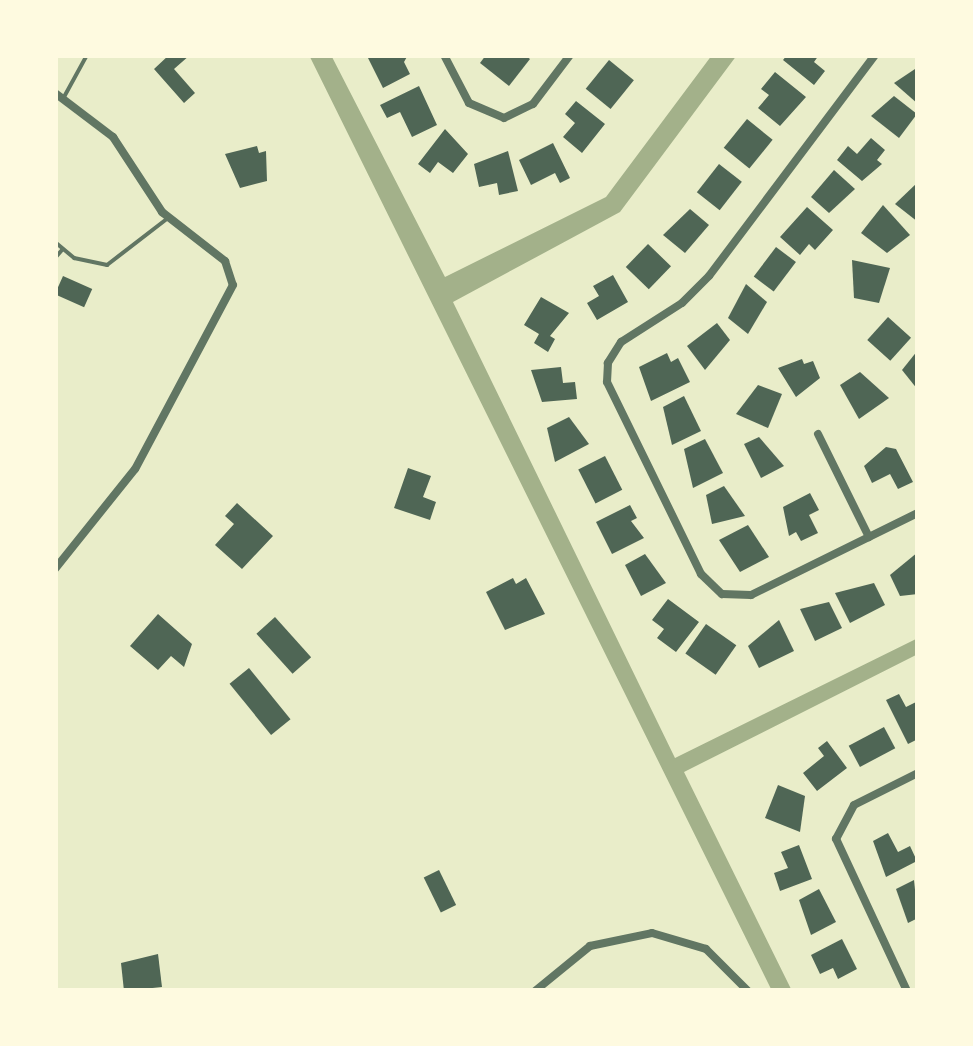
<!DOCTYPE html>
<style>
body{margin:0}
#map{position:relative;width:973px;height:1046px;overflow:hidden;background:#e9edc9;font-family:"Roboto Condensed",sans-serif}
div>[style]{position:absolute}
.water>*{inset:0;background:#a3b18a}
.building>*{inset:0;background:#4f6655;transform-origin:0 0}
.service>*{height:4px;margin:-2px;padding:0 2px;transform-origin:2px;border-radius:2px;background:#617663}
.minor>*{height:8px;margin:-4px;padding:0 4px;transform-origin:4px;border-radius:4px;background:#617663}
span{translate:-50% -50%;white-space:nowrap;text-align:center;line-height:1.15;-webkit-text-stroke:10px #fefae0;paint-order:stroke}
.frame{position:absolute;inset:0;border:58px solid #fefae0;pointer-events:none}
</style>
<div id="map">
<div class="water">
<div style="clip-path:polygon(309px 55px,331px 55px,445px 277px,606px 197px,712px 55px,737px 55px,620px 212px,453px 302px,675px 758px,918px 638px,918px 654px,684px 772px,792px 991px,772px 991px)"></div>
</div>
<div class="building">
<div style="clip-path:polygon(169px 55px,190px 55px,174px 69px,195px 93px,184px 103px,154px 69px)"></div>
<div style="clip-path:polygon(373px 55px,408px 55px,404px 62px,410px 74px,383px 88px,368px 58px)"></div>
<div style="clip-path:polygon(486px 55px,525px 55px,530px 59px,509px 86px,480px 63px)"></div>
<div style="clip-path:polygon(787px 55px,819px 55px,814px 62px,825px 71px,814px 85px,783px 60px)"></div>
<div style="left:609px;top:60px;width:32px;height:37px;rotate:39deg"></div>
<div style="clip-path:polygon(918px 67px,918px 104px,894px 83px)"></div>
<div style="clip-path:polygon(775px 72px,806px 97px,780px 126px,758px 108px,769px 95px,761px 89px)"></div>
<div style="clip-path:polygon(419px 86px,437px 125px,412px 137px,400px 112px,387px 118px,380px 105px)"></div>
<div style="clip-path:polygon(894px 96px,917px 114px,899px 138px,871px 116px)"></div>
<div style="clip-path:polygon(576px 101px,605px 124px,582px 153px,563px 137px,575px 123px,565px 114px)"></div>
<div style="left:747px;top:119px;width:33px;height:37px;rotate:39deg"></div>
<div style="clip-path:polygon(445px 129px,468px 154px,453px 173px,438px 162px,430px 173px,418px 164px)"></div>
<div style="clip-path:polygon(871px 138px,885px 150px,877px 160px,882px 164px,862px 181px,837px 160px,848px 146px,857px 154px)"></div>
<div style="clip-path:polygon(553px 143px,570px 178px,560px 183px,555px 173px,531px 185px,519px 160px)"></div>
<div style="clip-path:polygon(257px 146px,259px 153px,266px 151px,267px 181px,240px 188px,225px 154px)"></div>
<div style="clip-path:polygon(508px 151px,518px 191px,499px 195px,497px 183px,479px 187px,474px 164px)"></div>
<div style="left:719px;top:164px;width:29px;height:36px;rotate:38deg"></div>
<div style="clip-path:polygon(834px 170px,855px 189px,829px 213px,811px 197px)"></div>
<div style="clip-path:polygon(918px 182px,918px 222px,895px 204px)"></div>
<div style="clip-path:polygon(883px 205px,910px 235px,887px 253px,861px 233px)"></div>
<div style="clip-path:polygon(807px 207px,833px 230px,815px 250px,809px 244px,800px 255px,780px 237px)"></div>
<div style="clip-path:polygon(690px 209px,709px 225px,685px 253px,663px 235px)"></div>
<div style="left:648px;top:244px;width:32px;height:32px;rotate:44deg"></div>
<div style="left:776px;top:247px;width:25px;height:37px;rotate:37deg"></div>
<div style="clip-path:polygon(852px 260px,890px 268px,879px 303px,854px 298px)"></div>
<div style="clip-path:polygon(613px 275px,628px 302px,597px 320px,587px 303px,599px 296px,593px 286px)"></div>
<div style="left:63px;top:276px;width:32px;height:20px;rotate:24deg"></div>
<div style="clip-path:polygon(746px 284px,767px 302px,748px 334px,728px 318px)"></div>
<div style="clip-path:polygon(541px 297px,569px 313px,550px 336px,555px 339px,548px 352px,534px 343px,539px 334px,524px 325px)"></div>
<div style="left:888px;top:317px;width:31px;height:31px;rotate:42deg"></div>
<div style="clip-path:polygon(717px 323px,730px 340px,705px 370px,687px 346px)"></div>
<div style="clip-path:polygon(918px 350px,918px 390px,902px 370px)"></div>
<div style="clip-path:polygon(667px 353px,671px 362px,678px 358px,690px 382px,651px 401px,639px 367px)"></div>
<div style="clip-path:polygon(802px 359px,804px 364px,813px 361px,820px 378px,796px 397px,778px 368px)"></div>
<div style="clip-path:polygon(561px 367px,563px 383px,575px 382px,577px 399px,542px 402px,531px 370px)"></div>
<div style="clip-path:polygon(860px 372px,889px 398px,859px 419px,840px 385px)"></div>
<div style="clip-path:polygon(758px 385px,782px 394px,768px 428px,736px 414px)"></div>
<div style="clip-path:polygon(684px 396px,701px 431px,672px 445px,663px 407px)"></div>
<div style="clip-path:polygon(569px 417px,589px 444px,555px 462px,547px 428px)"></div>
<div style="clip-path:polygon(759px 437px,784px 466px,761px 478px,744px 444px)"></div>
<div style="clip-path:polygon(705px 439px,723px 473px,693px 488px,684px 449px)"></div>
<div style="clip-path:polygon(886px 447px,896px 449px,913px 482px,898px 489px,890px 474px,872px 483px,864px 466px)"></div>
<div style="left:605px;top:456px;width:38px;height:30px;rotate:63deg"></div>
<div style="clip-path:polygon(408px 468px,431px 476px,423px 497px,436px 502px,430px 520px,394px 508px)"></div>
<div style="clip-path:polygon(724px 486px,745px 516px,712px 524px,706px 495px)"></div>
<div style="clip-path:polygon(810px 493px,819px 510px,809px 515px,818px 533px,801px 541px,796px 532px,789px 536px,783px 507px)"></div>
<div style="clip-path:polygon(237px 503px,273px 536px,242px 569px,215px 545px,234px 524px,225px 516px)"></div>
<div style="clip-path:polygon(630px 505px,637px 518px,631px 521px,644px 538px,612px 554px,596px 522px)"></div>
<div style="clip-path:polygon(748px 525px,769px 557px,740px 572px,719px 540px)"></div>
<div style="clip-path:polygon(918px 552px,918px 594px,900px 596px,890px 575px)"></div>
<div style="clip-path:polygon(645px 554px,666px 583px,641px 596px,625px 565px)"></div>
<div style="clip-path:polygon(513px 578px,516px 584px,526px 578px,545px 614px,505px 630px,486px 592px)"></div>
<div style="clip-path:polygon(874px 583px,885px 605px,850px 623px,835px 593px)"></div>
<div style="clip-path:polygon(668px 599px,699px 622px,676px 652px,657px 638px,664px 629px,652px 620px)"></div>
<div style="clip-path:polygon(829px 602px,842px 628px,815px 641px,800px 609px)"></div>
<div style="clip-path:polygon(158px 614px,192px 644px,184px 667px,171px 656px,158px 670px,130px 646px)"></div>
<div style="left:275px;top:617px;width:54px;height:25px;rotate:48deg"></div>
<div style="clip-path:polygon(779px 620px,794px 651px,759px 668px,748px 646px)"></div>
<div style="left:706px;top:624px;width:37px;height:36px;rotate:35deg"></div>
<div style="left:249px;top:668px;width:66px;height:25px;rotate:51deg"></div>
<div style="clip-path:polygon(899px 694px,906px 707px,918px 701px,918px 739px,908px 744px,886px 700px)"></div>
<div style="left:884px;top:727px;width:24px;height:40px;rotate:62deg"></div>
<div style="clip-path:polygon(827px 741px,847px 768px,817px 791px,803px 773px,824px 756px,818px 748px)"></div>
<div style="clip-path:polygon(778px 785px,805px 796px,800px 832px,765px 818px)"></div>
<div style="clip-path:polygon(888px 833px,898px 852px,910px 846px,917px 861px,886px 877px,873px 841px)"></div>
<div style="clip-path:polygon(799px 845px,812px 879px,780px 891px,774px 873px,788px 868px,781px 852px)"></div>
<div style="left:439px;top:870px;width:39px;height:17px;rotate:64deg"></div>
<div style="clip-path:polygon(914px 880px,918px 918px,908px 923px,896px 889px)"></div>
<div style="clip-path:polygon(819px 889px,836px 922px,811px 935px,799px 900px)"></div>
<div style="clip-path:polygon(842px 939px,857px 969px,838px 979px,833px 968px,820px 974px,811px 955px)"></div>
<div style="clip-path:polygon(158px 954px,162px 987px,124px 991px,121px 963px)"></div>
</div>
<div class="service">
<div style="left:64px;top:97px;width:48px;rotate:-61.3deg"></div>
<div style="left:55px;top:242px;width:25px;rotate:40deg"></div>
<div style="left:74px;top:258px;width:34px;rotate:12deg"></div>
<div style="left:107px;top:265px;width:77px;rotate:-37.6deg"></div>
<div style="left:55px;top:258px;width:11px;rotate:-49deg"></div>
</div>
<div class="minor">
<div style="left:444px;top:55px;width:54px;rotate:62.5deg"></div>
<div style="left:469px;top:103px;width:38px;rotate:23deg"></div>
<div style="left:504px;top:118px;width:32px;rotate:-26deg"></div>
<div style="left:533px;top:104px;width:61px;rotate:-52.9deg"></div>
<div style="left:875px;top:55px;width:276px;rotate:126.9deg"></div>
<div style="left:709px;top:276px;width:38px;rotate:135deg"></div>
<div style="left:682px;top:303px;width:72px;rotate:147.4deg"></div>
<div style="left:621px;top:342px;width:25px;rotate:122deg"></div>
<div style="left:608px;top:363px;width:19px;rotate:93deg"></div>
<div style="left:607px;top:382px;width:214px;rotate:63.9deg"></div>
<div style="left:701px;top:574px;width:29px;rotate:44deg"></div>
<div style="left:722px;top:594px;width:29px;rotate:2deg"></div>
<div style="left:751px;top:595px;width:186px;rotate:-26.2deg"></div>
<div style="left:55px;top:93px;width:73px;rotate:37.2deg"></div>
<div style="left:113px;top:137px;width:90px;rotate:56.8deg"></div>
<div style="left:162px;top:212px;width:80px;rotate:37.9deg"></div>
<div style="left:225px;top:261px;width:25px;rotate:72deg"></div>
<div style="left:233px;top:285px;width:208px;rotate:118deg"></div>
<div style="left:135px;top:469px;width:128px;rotate:128.7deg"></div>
<div style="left:818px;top:434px;width:115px;rotate:63.7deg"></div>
<div style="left:535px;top:991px;width:71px;rotate:-39.3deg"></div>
<div style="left:590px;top:946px;width:63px;rotate:-11.8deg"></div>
<div style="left:652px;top:933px;width:56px;rotate:16.5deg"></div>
<div style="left:706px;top:949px;width:59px;rotate:45deg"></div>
<div style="left:907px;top:991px;width:168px;rotate:-115deg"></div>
<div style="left:836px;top:839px;width:38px;rotate:-62deg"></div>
<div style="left:854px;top:805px;width:72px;rotate:-26.6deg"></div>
</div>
<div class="frame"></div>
</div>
